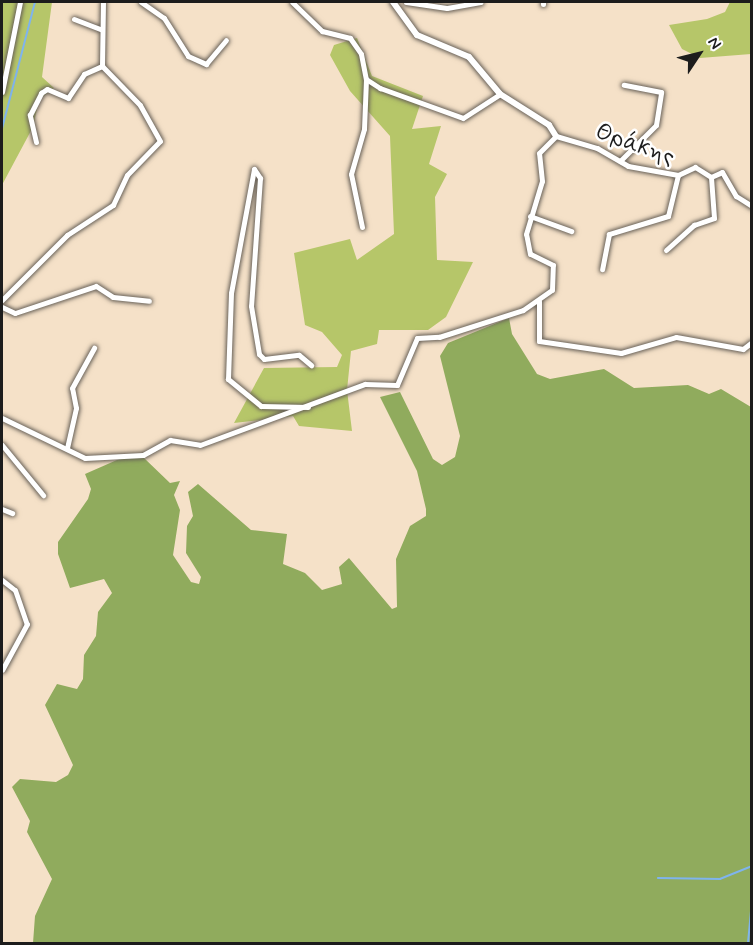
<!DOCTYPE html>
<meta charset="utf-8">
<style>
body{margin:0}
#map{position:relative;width:753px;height:945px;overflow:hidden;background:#f5e1c8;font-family:Mynerve,sans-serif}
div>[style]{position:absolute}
.green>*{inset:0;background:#b6c669}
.forest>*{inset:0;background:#90ab5d}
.stream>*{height:1.5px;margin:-0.75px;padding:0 0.75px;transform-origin:0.75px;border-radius:0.75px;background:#7fb4ed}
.roads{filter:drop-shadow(0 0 2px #686158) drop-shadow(0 0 2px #686158)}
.minor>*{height:5px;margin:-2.5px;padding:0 2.5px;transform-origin:2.5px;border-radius:2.5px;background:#fff}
.tertiary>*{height:6px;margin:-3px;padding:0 3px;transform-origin:3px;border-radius:3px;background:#fff}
span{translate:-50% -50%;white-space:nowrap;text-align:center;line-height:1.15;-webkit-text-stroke:5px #fff;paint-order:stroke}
.street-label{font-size:24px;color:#1c1c1c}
.frame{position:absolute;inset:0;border:3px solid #1c1c1c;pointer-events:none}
.north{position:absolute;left:669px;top:24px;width:60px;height:60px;-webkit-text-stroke:4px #fff;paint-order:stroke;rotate:55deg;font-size:16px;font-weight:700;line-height:24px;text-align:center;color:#1c1c1c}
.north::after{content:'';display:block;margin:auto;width:21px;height:27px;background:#1c1c1c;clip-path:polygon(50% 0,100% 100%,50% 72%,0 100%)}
</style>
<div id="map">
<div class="green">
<div style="clip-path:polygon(2px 2px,52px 2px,42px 77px,54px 88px,39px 100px,33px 127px,2px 185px)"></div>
<div style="clip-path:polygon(730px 2px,751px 2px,751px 54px,700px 58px,682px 49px,669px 25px,707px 19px,725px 12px)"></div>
<div style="clip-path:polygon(357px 38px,372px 76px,423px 96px,412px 129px,441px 126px,429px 164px,447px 174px,435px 197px,437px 260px,473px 262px,446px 317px,428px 330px,379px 330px,377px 344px,351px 351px,347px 390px,352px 431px,299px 426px,293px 416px,234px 423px,264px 368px,337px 367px,342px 355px,322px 332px,305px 325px,294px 253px,350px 239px,357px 260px,394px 234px,390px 136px,350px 91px,330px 55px,334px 45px)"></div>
</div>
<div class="forest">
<div style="clip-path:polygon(509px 318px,512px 334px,537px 374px,550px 379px,604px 369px,634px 388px,688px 385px,709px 394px,721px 389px,751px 407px,751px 943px,33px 943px,35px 916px,52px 879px,27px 832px,30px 821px,12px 787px,20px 779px,56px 782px,68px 775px,73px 765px,45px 705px,57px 684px,77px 689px,83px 679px,84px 655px,96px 636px,98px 612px,112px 593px,104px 579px,70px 588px,58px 554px,58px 542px,88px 499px,91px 489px,85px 474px,126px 456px,144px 458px,170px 483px,180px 481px,174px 495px,180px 510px,173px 555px,191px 582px,199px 584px,201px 577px,186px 553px,187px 526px,193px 516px,188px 492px,198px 484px,251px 530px,287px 534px,283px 564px,305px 573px,322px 590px,342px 584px,339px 567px,349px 558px,392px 609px,397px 607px,396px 559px,410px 526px,426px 516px,426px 509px,417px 471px,380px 397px,400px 392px,433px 459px,442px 465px,455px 457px,460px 436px,440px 356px,448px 343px)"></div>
</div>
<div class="stream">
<div style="left:2px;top:129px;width:131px;rotate:-75.4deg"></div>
<div style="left:658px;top:878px;width:62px;rotate:0.9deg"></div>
<div style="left:720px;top:879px;width:35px;rotate:-22deg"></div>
<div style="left:748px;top:943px;width:42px;rotate:-84.6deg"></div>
</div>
<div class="roads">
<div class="minor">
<div style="left:141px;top:2px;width:28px;rotate:35deg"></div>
<div style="left:164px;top:18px;width:45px;rotate:57.7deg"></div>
<div style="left:188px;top:56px;width:20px;rotate:24deg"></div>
<div style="left:206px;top:64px;width:31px;rotate:-50deg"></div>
<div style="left:292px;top:2px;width:42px;rotate:44deg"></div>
<div style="left:322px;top:31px;width:29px;rotate:14deg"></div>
<div style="left:350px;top:38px;width:19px;rotate:55deg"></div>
<div style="left:361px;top:54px;width:25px;rotate:79deg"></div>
<div style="left:366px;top:79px;width:17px;rotate:33deg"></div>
<div style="left:380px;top:88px;width:88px;rotate:19.9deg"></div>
<div style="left:463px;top:118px;width:44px;rotate:-33deg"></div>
<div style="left:406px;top:2px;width:41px;rotate:8.3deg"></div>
<div style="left:447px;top:8px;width:34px;rotate:-10deg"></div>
<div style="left:543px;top:4px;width:2px;rotate:-90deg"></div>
<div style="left:74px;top:19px;width:30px;rotate:21deg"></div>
<div style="left:2px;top:92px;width:92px;rotate:-78.7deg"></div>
<div style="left:36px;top:142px;width:28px;rotate:-103deg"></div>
<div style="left:30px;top:115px;width:25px;rotate:-63deg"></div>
<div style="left:41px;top:93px;width:7px;rotate:-34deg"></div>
<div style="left:47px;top:89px;width:23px;rotate:23deg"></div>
<div style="left:68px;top:98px;width:29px;rotate:-56deg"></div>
<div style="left:84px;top:74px;width:20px;rotate:-24deg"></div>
<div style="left:620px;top:161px;width:51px;rotate:-45deg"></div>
<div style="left:656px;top:125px;width:33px;rotate:-81deg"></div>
<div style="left:661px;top:92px;width:38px;rotate:-169deg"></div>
<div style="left:678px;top:175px;width:19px;rotate:-25deg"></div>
<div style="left:695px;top:167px;width:19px;rotate:32deg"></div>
<div style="left:711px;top:177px;width:12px;rotate:-24deg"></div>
<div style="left:722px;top:172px;width:28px;rotate:60deg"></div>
<div style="left:736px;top:196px;width:19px;rotate:32deg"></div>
<div style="left:530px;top:216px;width:44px;rotate:20.1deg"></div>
<div style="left:362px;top:227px;width:54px;rotate:-101.7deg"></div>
<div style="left:351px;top:174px;width:47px;rotate:-73.9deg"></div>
<div style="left:364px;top:129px;width:50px;rotate:-87.7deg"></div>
<div style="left:666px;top:250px;width:38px;rotate:-42deg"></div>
<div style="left:694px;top:225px;width:21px;rotate:-19deg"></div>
<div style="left:714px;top:218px;width:41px;rotate:-94.2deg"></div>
<div style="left:2px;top:300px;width:92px;rotate:-45deg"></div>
<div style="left:67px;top:235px;width:55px;rotate:-33.1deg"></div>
<div style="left:113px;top:205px;width:33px;rotate:-65deg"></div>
<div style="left:127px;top:175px;width:47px;rotate:-45.9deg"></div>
<div style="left:160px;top:141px;width:41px;rotate:-119.1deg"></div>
<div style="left:140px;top:105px;width:54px;rotate:-134.3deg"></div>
<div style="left:102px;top:66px;width:64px;rotate:-89.1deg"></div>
<div style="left:539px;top:301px;width:40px;rotate:90deg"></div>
<div style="left:539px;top:341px;width:83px;rotate:8.3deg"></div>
<div style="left:621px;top:353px;width:57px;rotate:-16.2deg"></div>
<div style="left:676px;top:337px;width:68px;rotate:10.2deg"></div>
<div style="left:743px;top:349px;width:11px;rotate:-38deg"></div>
<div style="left:2px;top:307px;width:14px;rotate:25deg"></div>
<div style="left:15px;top:313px;width:85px;rotate:-18.4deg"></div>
<div style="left:96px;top:286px;width:20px;rotate:33deg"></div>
<div style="left:113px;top:297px;width:36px;rotate:6deg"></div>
<div style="left:308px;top:407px;width:47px;rotate:-178.8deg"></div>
<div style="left:261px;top:406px;width:43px;rotate:-140.7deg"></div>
<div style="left:228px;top:379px;width:86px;rotate:-88deg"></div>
<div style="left:231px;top:293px;width:126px;rotate:-79.5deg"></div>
<div style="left:254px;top:169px;width:11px;rotate:56deg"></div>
<div style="left:260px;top:178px;width:128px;rotate:94deg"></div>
<div style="left:251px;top:306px;width:49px;rotate:80.5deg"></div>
<div style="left:259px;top:354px;width:7px;rotate:45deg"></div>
<div style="left:264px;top:359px;width:35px;rotate:-7deg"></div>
<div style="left:299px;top:355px;width:16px;rotate:40deg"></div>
<div style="left:2px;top:418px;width:92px;rotate:25.7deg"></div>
<div style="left:85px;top:458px;width:58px;rotate:-3deg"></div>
<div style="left:143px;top:455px;width:31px;rotate:-29deg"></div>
<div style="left:170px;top:440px;width:30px;rotate:9deg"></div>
<div style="left:200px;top:445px;width:176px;rotate:-20.3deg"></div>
<div style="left:365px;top:384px;width:32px;rotate:2deg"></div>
<div style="left:397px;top:385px;width:51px;rotate:-66.9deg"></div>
<div style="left:417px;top:338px;width:22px;rotate:-3deg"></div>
<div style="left:439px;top:337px;width:88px;rotate:-17.8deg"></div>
<div style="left:523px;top:310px;width:35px;rotate:-35deg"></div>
<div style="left:552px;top:290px;width:25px;rotate:-88deg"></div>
<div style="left:553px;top:265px;width:25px;rotate:-154deg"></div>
<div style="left:530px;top:254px;width:20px;rotate:-101deg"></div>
<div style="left:526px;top:234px;width:55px;rotate:-73.2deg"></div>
<div style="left:542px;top:181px;width:28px;rotate:-96deg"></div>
<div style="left:539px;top:153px;width:24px;rotate:-45deg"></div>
<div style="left:556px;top:136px;width:43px;rotate:16.3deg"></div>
<div style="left:597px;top:148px;width:36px;rotate:30deg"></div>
<div style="left:628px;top:166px;width:51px;rotate:10.2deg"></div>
<div style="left:678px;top:175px;width:42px;rotate:103.7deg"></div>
<div style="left:668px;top:216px;width:62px;rotate:163deg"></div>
<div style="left:609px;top:234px;width:36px;rotate:101deg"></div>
<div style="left:2px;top:445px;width:65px;rotate:50.6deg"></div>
<div style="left:67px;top:448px;width:41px;rotate:-77.3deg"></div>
<div style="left:76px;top:408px;width:20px;rotate:-101deg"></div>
<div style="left:72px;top:388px;width:46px;rotate:-61.2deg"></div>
<div style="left:2px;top:509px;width:11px;rotate:22deg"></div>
<div style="left:2px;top:580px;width:16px;rotate:38deg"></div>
<div style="left:15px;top:590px;width:36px;rotate:71deg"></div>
<div style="left:27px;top:624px;width:52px;rotate:118.5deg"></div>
</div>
<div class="tertiary">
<div style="left:393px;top:2px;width:41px;rotate:54deg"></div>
<div style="left:417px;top:35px;width:56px;rotate:22.9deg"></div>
<div style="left:469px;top:57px;width:48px;rotate:50deg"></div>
<div style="left:500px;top:94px;width:58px;rotate:32.3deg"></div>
<div style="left:549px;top:125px;width:13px;rotate:58deg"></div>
</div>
</div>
<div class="street-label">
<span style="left:635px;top:145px;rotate:20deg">Θράκης</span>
</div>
<div class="frame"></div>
<div class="north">N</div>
</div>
